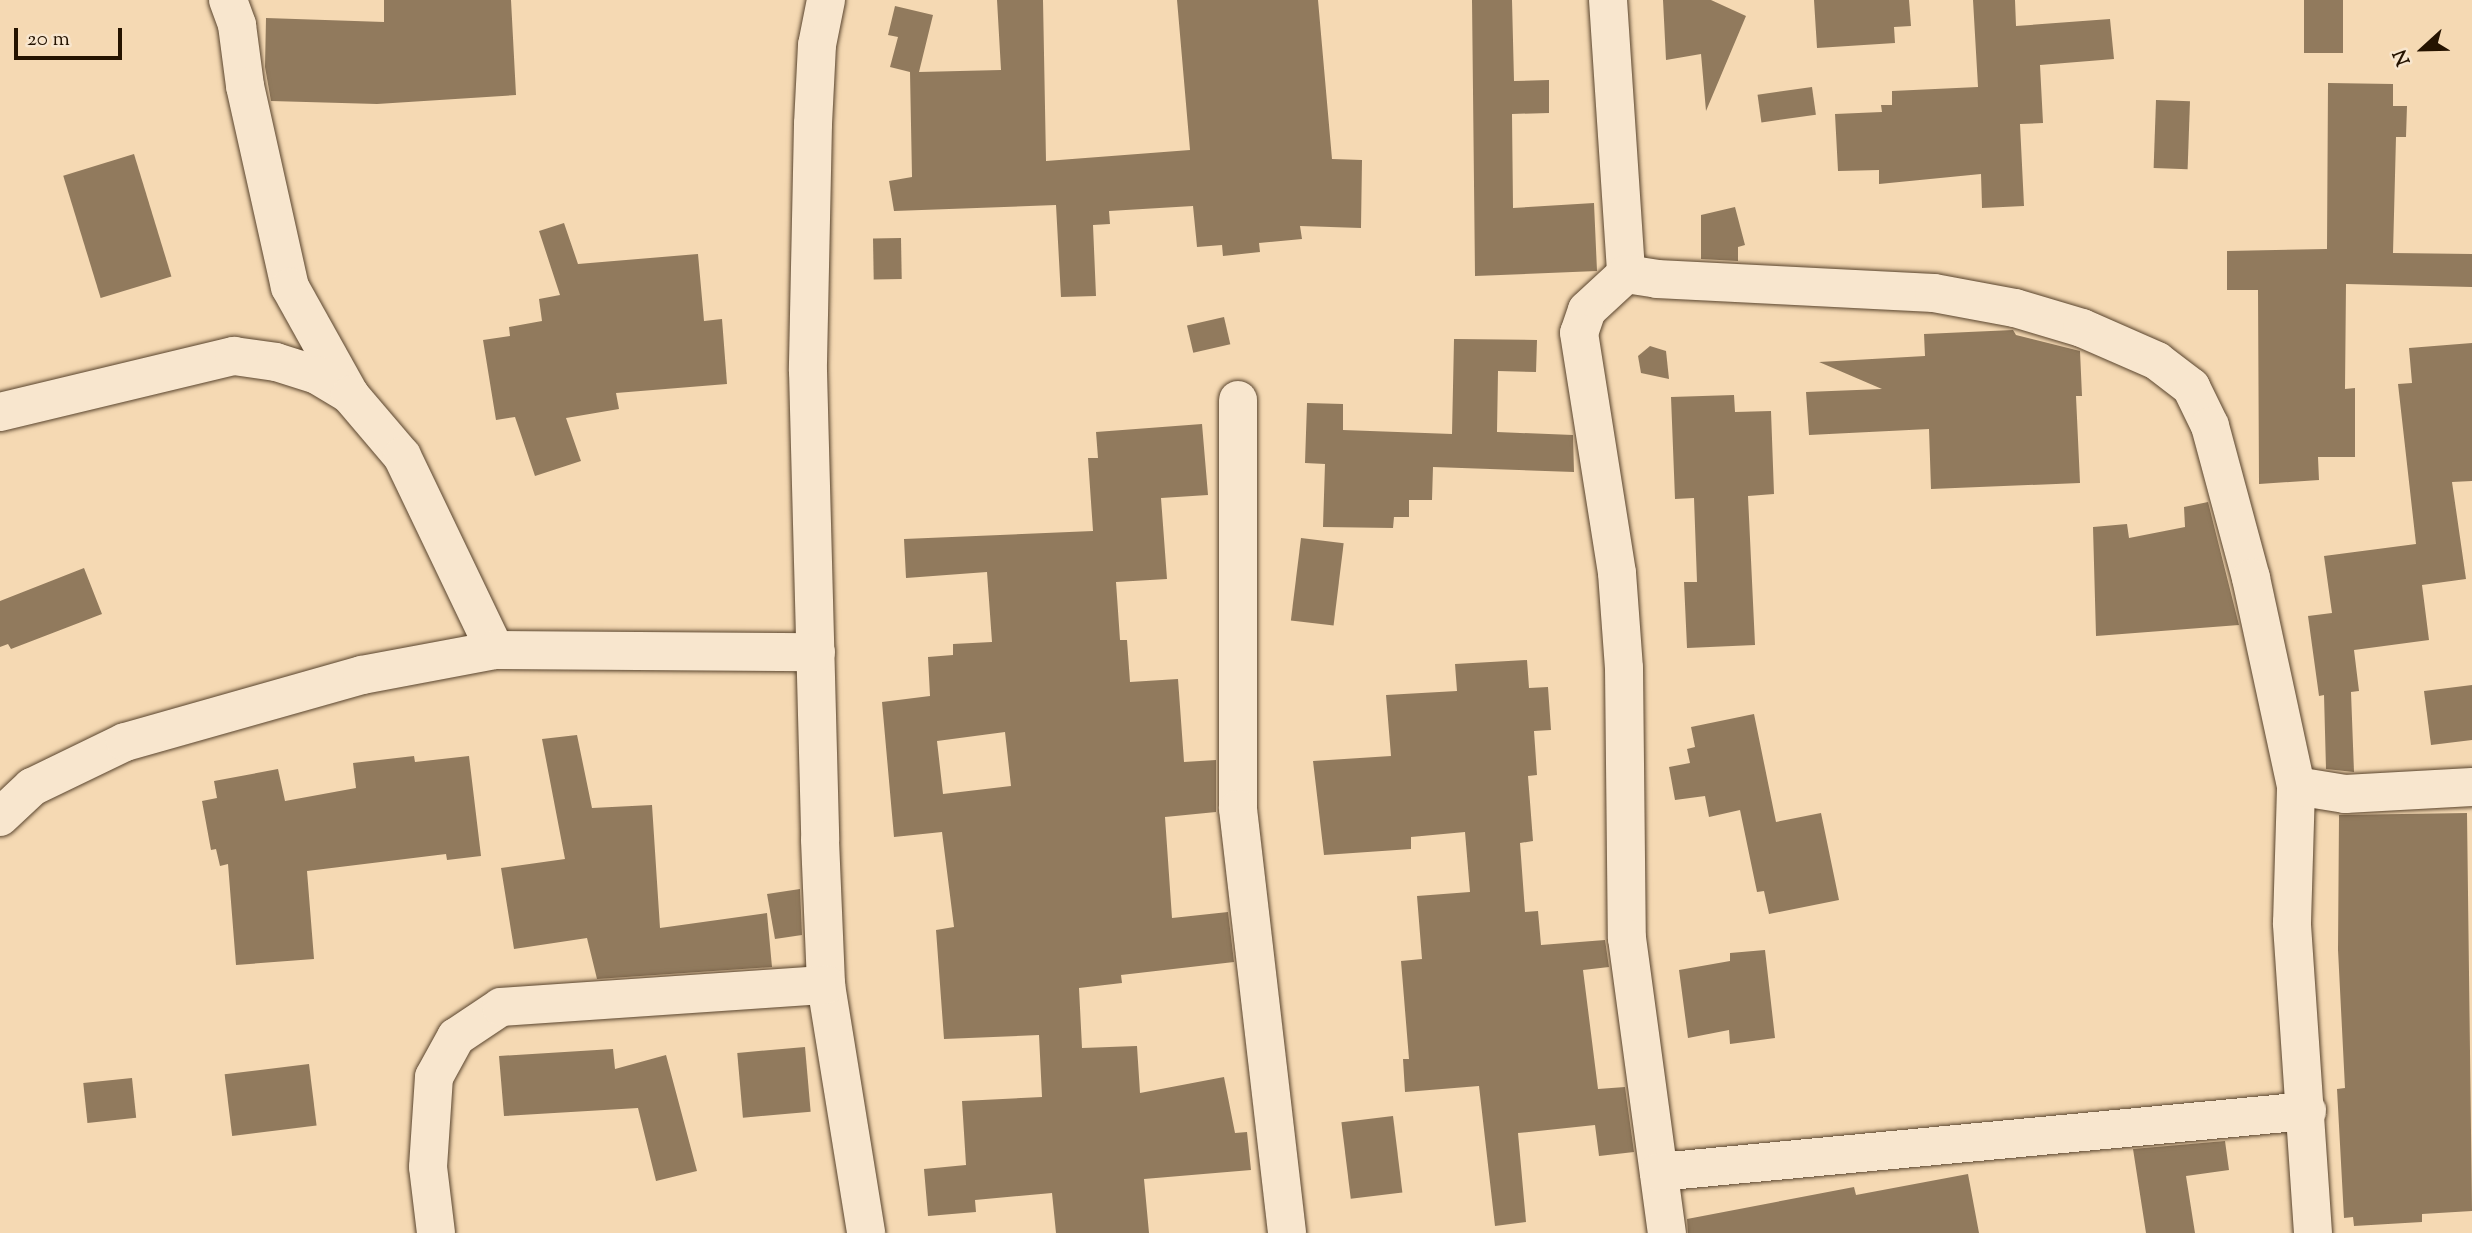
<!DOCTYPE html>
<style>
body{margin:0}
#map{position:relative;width:2472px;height:1233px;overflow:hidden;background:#f5d9b3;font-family:"Sorts Mill Goudy",serif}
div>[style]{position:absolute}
.building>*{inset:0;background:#917a5d;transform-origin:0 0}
.roads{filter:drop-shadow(0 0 2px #59442d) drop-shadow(0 0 2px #59442d)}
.street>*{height:38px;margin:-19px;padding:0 19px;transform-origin:19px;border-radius:19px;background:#f8e6ce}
span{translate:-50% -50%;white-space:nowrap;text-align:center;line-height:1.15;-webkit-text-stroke:6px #f8e6ce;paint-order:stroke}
.north{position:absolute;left:2388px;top:14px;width:70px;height:70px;-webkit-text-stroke:5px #f8e6ce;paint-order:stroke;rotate:248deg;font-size:19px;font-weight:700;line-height:28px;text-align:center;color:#251300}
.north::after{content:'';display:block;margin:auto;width:24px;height:32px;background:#251300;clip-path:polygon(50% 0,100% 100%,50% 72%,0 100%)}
.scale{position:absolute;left:14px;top:28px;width:108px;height:32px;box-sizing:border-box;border:4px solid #251300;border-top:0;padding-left:9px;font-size:21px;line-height:24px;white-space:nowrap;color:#251300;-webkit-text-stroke:5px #f8e6ce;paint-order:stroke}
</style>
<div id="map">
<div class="building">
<div style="clip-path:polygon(384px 0,511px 0,516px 95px,377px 104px,271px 101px,265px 67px,266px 18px,384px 22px)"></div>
<div style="clip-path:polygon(997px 0,1043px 0,1046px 161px,1190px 150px,1177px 0,1318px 0,1332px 159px,1362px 160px,1361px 228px,1300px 226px,1302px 239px,1259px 243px,1260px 252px,1223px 256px,1222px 245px,1197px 247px,1193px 206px,1109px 211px,1110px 224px,1093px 225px,1096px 296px,1061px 297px,1056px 205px,894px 211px,889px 181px,912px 177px,910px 72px,890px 67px,898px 37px,888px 35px,895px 6px,933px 15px,919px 72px,1001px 70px)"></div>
<div style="clip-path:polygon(1472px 0,1512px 0,1514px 81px,1549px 80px,1549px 113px,1512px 114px,1513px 208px,1594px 203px,1597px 271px,1475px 276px)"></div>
<div style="clip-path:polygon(1663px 0,1711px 0,1746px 16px,1706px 111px,1701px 54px,1666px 60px)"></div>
<div style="clip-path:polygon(1814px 0,1909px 0,1911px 26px,1894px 27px,1895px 43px,1817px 48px)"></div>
<div style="clip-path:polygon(1973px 0,2015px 0,2016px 26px,2110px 19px,2114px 59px,2040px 65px,2043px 123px,2020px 124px,2024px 206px,1982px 208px,1981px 174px,1879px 184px,1879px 170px,1838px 171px,1835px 114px,1882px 112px,1881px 105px,1892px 105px,1892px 91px,1978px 87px)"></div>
<div style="left:2304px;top:0;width:39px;height:53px"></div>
<div style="clip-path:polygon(2328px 83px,2393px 84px,2393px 106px,2407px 106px,2406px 137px,2396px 137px,2393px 253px,2472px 254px,2472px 287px,2346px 284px,2345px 389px,2355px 388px,2355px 457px,2318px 457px,2319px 480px,2259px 484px,2258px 290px,2227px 290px,2227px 251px,2327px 249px)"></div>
<div style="left:1812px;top:87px;width:28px;height:55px;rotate:82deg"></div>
<div style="left:2156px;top:100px;width:34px;height:68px;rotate:2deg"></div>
<div style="left:134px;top:154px;width:128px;height:74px;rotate:73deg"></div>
<div style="clip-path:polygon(1735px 207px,1745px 245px,1738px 247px,1738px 261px,1701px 259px,1701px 215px)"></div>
<div style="clip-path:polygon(564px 223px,578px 264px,698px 254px,704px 321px,722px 319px,727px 384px,616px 393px,619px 409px,566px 418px,581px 461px,535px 476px,515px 417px,496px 420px,483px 340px,510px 336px,509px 327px,542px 321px,539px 299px,560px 295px,539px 231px)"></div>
<div style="left:901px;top:238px;width:41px;height:28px;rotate:89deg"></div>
<div style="left:1224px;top:317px;width:28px;height:38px;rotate:77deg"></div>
<div style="clip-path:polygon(2013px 330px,2016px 335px,2080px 351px,2082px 396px,2076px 396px,2080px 483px,1931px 489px,1929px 429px,1809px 435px,1806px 392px,1882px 389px,1819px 362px,1925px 356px,1924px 334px)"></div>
<div style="clip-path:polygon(1454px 339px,1537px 340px,1536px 372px,1498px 371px,1497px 432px,1573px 435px,1574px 472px,1433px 467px,1432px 500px,1409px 500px,1409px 517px,1394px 517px,1393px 528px,1323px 527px,1325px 464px,1305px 463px,1307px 403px,1343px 404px,1343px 430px,1452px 434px)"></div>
<div style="clip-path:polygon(2472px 343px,2472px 481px,2452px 482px,2466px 579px,2422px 585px,2429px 640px,2354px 650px,2359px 691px,2351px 692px,2354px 772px,2326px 769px,2324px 695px,2319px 696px,2308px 616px,2332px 613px,2324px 556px,2416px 544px,2398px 384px,2412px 383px,2409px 348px)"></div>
<div style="clip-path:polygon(1650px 346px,1666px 351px,1669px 379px,1641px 373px,1638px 356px)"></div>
<div style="clip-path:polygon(1734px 395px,1735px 412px,1771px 411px,1774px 494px,1748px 496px,1755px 645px,1687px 648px,1684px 582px,1697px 582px,1694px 498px,1675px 499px,1671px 397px)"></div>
<div style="clip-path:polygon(evenodd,1202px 424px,1208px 495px,1161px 498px,1167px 579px,1116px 582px,1120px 640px,1127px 640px,1130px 682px,1178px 679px,1184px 762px,1216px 760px,1216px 812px,1165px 817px,1172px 918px,1228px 912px,1234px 962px,1121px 975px,1122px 983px,1079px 988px,1082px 1048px,1137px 1046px,1140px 1093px,1224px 1077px,1235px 1133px,1247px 1132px,1251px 1170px,1144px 1179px,1149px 1233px,1056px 1233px,1052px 1193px,975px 1200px,976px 1212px,928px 1216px,924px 1169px,966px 1165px,962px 1101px,1042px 1097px,1039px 1035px,944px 1039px,936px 930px,954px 927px,942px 832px,894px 837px,882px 702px,930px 696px,928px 657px,953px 655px,953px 644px,992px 642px,987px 572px,906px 578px,904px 539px,1093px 531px,1088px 458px,1098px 458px,1096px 432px,1202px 424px,1005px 732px,1011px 786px,943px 794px,937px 741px,1005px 732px)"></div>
<div style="clip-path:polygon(2208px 502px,2239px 625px,2096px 636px,2093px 527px,2127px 524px,2129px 538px,2185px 527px,2184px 507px)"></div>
<div style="left:1301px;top:538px;width:43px;height:83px;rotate:7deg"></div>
<div style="clip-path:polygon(84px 568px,102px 614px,11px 649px,8px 644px,0 647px,0 601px)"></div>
<div style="clip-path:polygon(1527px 660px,1529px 688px,1548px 687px,1551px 730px,1534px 731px,1537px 775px,1528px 776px,1533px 841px,1520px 843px,1525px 912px,1538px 911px,1541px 945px,1605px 940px,1609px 967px,1583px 970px,1598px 1089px,1625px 1087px,1634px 1152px,1599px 1156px,1595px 1125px,1518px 1133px,1526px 1222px,1495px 1226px,1479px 1086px,1405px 1092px,1403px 1059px,1409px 1059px,1401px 961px,1422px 959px,1417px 896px,1470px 892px,1465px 832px,1411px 837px,1411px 849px,1324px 855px,1313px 761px,1391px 756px,1386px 695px,1457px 691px,1455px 664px)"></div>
<div style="clip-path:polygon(2472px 685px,2472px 740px,2431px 745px,2424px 691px)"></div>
<div style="clip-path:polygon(1754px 714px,1776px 822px,1821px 813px,1839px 900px,1769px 914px,1764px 891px,1757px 892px,1740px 810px,1709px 817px,1705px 796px,1675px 800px,1669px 767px,1690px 763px,1687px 749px,1695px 747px,1691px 727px)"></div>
<div style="clip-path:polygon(577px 735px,592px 808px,652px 805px,660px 928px,767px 913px,772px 967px,597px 979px,587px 938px,514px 949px,501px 868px,565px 859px,542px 739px)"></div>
<div style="clip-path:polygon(414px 756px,415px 762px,469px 756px,481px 856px,447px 860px,446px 854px,307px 871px,314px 959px,236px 965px,228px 864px,220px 866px,216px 849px,211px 850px,202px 801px,217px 798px,214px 781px,278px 769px,285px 801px,356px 788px,353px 763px)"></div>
<div style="clip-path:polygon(2467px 813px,2472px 1211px,2422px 1214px,2422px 1222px,2354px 1226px,2353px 1217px,2344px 1218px,2337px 1089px,2345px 1088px,2338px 950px,2339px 815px)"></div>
<div style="clip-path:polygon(800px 889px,802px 935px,775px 939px,767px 894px)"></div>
<div style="clip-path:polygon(1765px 950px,1775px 1038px,1730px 1044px,1729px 1030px,1688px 1038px,1679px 970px,1730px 961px,1730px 953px)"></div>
<div style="left:805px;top:1047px;width:65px;height:68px;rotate:85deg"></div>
<div style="clip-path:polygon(613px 1049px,615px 1069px,666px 1055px,697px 1171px,656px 1181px,638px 1108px,504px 1116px,499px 1056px)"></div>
<div style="left:309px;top:1064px;width:62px;height:85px;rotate:83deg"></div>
<div style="left:132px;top:1078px;width:40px;height:49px;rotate:84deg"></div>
<div style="left:1393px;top:1116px;width:77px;height:52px;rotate:83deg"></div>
<div style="clip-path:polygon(2225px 1141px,2229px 1170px,2186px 1176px,2195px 1233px,2146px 1233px,2133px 1149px)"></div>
<div style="clip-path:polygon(1968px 1174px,1979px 1233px,1688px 1233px,1687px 1219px,1854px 1187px,1856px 1195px)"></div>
</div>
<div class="roads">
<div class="street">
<div style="left:228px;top:0;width:27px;rotate:70deg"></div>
<div style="left:237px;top:25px;width:62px;rotate:82.5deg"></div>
<div style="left:245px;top:86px;width:206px;rotate:77.4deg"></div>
<div style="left:290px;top:287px;width:124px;rotate:60.9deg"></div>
<div style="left:826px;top:0;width:46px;rotate:101.3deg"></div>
<div style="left:817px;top:45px;width:79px;rotate:92.9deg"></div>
<div style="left:813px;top:124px;width:247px;rotate:91.2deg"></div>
<div style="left:808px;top:371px;width:469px;rotate:88.5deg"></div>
<div style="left:820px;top:840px;width:145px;rotate:87.6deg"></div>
<div style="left:826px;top:985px;width:251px;rotate:80.8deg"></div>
<div style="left:1608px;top:0;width:275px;rotate:86.2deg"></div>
<div style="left:1626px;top:274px;width:53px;rotate:137.3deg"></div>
<div style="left:1587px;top:310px;width:24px;rotate:109deg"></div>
<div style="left:1579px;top:333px;width:243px;rotate:81deg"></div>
<div style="left:1617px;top:573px;width:95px;rotate:85.8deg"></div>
<div style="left:1624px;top:668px;width:270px;rotate:89.4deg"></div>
<div style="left:1627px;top:938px;width:298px;rotate:82.3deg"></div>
<div style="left:1626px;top:274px;width:31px;rotate:9deg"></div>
<div style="left:1657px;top:279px;width:277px;rotate:2.9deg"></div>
<div style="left:1934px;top:293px;width:82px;rotate:10.5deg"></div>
<div style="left:2015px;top:308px;width:70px;rotate:16.6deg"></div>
<div style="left:2082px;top:328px;width:82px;rotate:23.7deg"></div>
<div style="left:2157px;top:361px;width:43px;rotate:37.4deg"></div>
<div style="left:2191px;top:387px;width:43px;rotate:64deg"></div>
<div style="left:2210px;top:426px;width:157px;rotate:74.9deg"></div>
<div style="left:2251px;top:578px;width:213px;rotate:77.8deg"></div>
<div style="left:1238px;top:400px;width:409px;rotate:90deg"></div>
<div style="left:1238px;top:809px;width:427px;rotate:83.4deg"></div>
<div style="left:0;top:412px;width:241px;rotate:-13.5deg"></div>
<div style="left:234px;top:356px;width:42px;rotate:8.1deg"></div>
<div style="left:276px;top:362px;width:43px;rotate:17.6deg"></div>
<div style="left:317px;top:375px;width:39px;rotate:31deg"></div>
<div style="left:350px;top:395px;width:80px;rotate:49.6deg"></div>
<div style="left:402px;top:456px;width:215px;rotate:64.4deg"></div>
<div style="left:0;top:817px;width:44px;rotate:-43.2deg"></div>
<div style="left:32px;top:787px;width:103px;rotate:-25.8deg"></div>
<div style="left:125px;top:742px;width:246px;rotate:-15.8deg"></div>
<div style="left:362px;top:675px;width:135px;rotate:-10.6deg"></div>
<div style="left:495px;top:650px;width:321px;rotate:0.4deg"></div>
<div style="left:1659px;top:1172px;width:651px;rotate:-5.38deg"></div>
<div style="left:436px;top:1233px;width:66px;rotate:-96.9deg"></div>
<div style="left:428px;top:1167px;width:90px;rotate:-86.2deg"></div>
<div style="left:434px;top:1077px;width:46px;rotate:-61.2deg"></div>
<div style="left:456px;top:1037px;width:54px;rotate:-33.7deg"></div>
<div style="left:501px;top:1007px;width:326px;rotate:-3.9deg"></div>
<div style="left:2313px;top:1233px;width:311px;rotate:-93.9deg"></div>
<div style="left:2292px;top:923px;width:137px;rotate:-88.3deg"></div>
<div style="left:2296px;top:786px;width:50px;rotate:9.3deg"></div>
<div style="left:2345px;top:794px;width:127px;rotate:-3.2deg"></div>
</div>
</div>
<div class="north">N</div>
<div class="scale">20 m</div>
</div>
